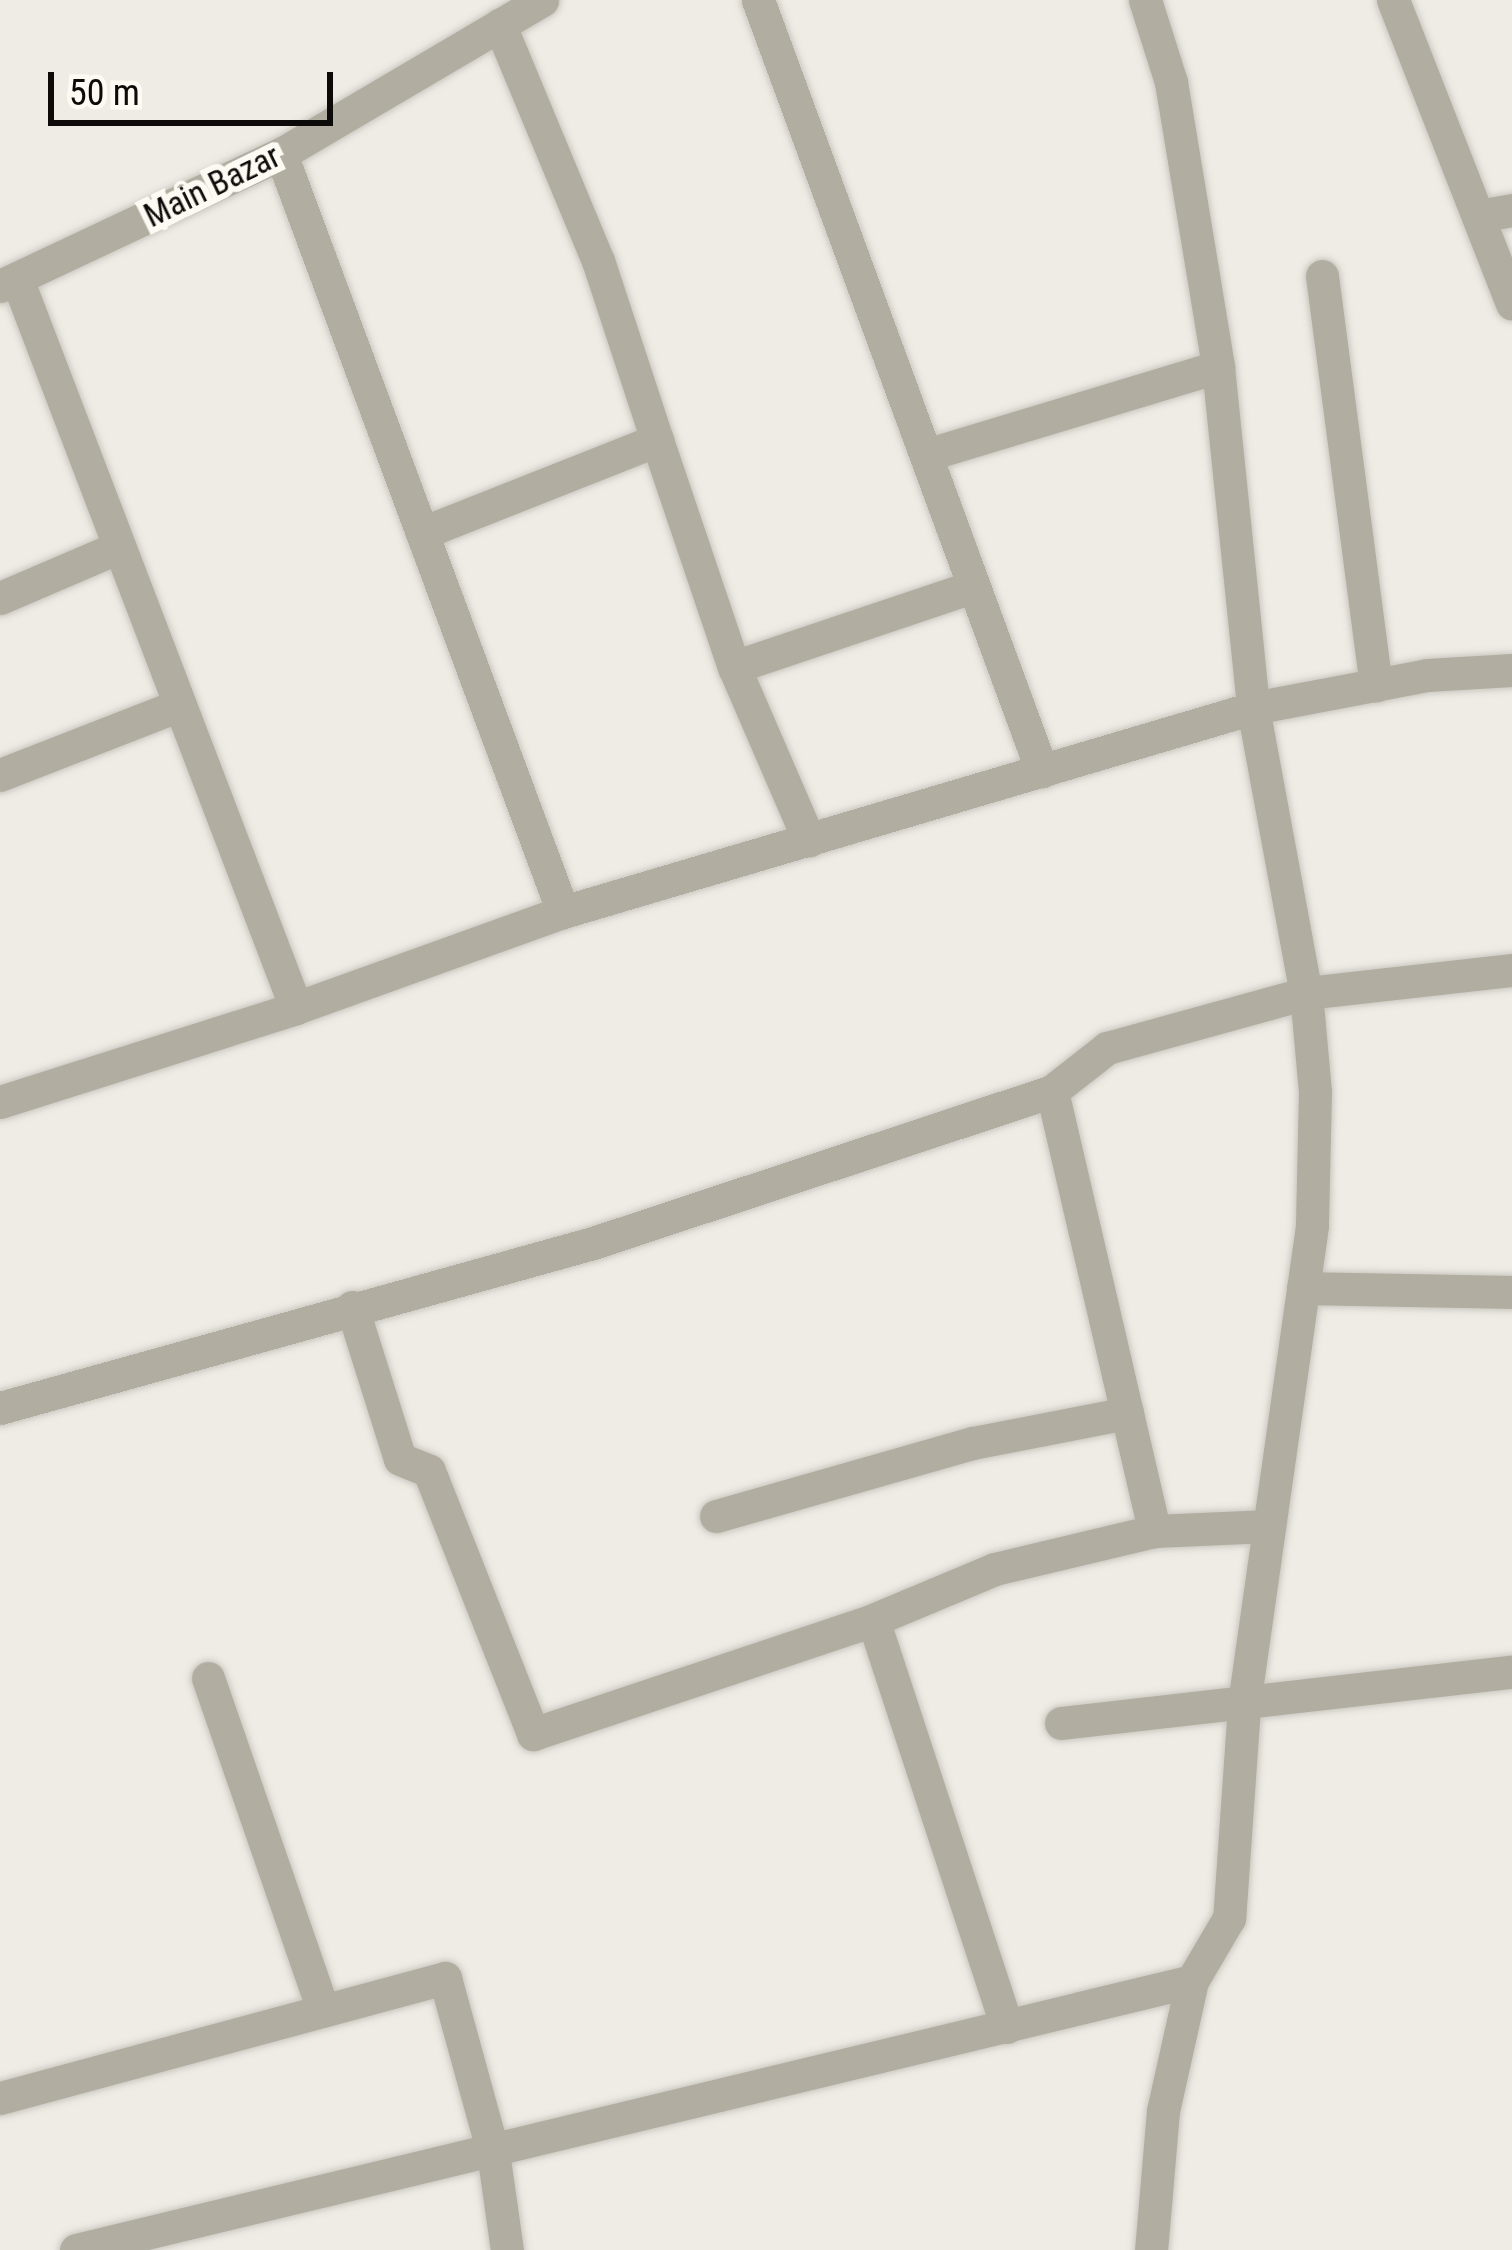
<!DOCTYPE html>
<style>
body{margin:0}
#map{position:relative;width:1512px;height:2250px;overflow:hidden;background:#efece5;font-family:"Roboto Condensed",sans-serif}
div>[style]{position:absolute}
.roads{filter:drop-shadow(0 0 3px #cbc8c2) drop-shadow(0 0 3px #cbc8c2)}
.street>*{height:33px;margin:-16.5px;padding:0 16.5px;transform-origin:16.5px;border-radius:16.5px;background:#b1ada0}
span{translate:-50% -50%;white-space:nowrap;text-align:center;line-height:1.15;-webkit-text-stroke:12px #fcfaf2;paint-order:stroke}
.street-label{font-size:33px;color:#0c0b09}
.scale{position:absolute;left:48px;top:72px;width:285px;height:54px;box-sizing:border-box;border:6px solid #0c0b09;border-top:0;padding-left:15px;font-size:36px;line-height:42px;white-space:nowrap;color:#0c0b09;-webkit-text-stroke:9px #fcfaf2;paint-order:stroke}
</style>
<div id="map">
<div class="roads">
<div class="street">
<div style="left:758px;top:0;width:822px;rotate:69.78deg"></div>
<div style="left:1145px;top:0;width:86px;rotate:72.4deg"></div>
<div style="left:1171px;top:82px;width:289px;rotate:80.6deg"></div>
<div style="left:1218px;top:367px;width:343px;rotate:84.1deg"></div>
<div style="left:1253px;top:708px;width:177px;rotate:-10.7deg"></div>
<div style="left:1427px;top:675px;width:85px;rotate:-3.4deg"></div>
<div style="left:1393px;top:0;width:326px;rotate:68.6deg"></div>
<div style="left:281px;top:154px;width:809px;rotate:69.59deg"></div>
<div style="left:563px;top:912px;width:720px;rotate:-16.47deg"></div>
<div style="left:1253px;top:708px;width:290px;rotate:79.5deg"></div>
<div style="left:1306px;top:993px;width:98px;rotate:84.8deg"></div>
<div style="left:1315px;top:1091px;width:135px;rotate:91.3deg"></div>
<div style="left:1312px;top:1226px;width:485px;rotate:98.1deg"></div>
<div style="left:1244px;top:1706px;width:213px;rotate:94deg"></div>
<div style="left:1229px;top:1918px;width:73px;rotate:120.4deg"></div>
<div style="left:1192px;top:1981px;width:133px;rotate:102.6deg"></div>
<div style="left:1163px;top:2111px;width:140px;rotate:94.9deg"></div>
<div style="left:1478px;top:216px;width:35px;rotate:-10deg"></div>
<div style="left:1322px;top:276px;width:413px;rotate:82.5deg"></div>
<div style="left:0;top:286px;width:310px;rotate:-25.2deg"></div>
<div style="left:281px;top:154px;width:303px;rotate:-30.5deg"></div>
<div style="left:657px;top:440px;width:240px;rotate:71.3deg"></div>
<div style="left:734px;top:667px;width:253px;rotate:-18.6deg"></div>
<div style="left:926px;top:455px;width:305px;rotate:-16.8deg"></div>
<div style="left:422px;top:533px;width:253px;rotate:-21.6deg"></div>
<div style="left:657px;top:440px;width:188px;rotate:-108.2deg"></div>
<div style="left:598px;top:261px;width:256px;rotate:-112.6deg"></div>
<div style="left:0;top:598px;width:129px;rotate:-23.2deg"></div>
<div style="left:734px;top:667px;width:189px;rotate:66.6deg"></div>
<div style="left:0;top:775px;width:193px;rotate:-21.3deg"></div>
<div style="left:296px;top:1008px;width:284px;rotate:-19.8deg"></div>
<div style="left:1052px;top:1091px;width:70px;rotate:-38deg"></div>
<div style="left:1107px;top:1048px;width:206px;rotate:-15.4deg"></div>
<div style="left:1306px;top:993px;width:207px;rotate:-6.4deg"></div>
<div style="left:0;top:1102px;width:311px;rotate:-17.6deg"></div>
<div style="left:296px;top:1008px;width:781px;rotate:-110.94deg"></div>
<div style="left:1303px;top:1288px;width:209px;rotate:1.1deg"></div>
<div style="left:352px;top:1307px;width:159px;rotate:72.5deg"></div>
<div style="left:400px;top:1459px;width:31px;rotate:22deg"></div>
<div style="left:429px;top:1471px;width:283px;rotate:68.4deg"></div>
<div style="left:533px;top:1734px;width:359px;rotate:-18.5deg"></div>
<div style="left:0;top:1408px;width:616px;rotate:-15.55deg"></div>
<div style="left:593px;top:1243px;width:484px;rotate:-18.3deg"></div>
<div style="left:1052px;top:1091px;width:452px;rotate:76.9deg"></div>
<div style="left:1154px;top:1531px;width:115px;rotate:-2.5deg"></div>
<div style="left:716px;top:1516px;width:267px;rotate:-15.9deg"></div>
<div style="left:973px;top:1443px;width:157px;rotate:-11deg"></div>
<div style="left:208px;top:1678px;width:352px;rotate:70.9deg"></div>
<div style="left:1061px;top:1723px;width:454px;rotate:-6.5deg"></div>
<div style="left:1007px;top:2027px;width:428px;rotate:-108.2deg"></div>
<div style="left:873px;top:1620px;width:132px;rotate:-22.7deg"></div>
<div style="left:995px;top:1569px;width:163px;rotate:-13.4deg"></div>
<div style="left:0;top:2098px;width:461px;rotate:-15.1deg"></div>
<div style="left:445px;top:1978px;width:180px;rotate:74.6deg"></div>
<div style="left:493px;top:2152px;width:99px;rotate:81.9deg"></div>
<div style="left:76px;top:2250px;width:1148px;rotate:-13.55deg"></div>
</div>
</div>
<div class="street-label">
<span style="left:212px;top:186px;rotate:-26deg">Main Bazar</span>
</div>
<div class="scale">50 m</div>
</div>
